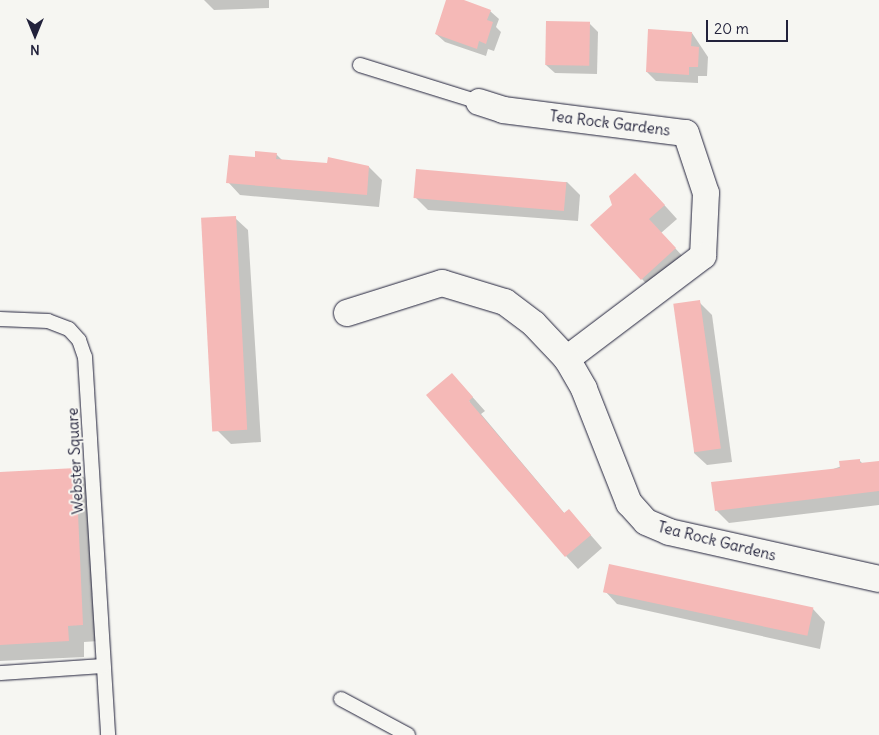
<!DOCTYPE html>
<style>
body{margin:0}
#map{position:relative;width:879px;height:735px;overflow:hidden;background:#f6f6f2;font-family:Delius,sans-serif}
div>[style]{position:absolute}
.shadow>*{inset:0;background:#0003}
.building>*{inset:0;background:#f5b9b7;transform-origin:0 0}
.roads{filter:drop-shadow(0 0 1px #22223b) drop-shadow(0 0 1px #22223b)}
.service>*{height:14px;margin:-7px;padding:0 7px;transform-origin:7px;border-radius:7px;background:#f6f6f2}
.minor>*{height:26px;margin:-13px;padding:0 13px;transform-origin:13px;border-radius:13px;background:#f6f6f2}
span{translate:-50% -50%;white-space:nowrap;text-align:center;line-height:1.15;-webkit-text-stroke:4px #f6f6f2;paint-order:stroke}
.street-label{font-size:15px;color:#22223b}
.north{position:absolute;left:10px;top:10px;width:50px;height:50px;-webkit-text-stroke:4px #f6f6f2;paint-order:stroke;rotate:180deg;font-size:14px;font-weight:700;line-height:20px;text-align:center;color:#22223b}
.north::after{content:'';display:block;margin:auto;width:18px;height:22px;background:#22223b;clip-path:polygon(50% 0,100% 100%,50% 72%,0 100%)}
.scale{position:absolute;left:706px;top:20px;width:82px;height:22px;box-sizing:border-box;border:2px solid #22223b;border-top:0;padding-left:6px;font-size:15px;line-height:18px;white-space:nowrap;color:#22223b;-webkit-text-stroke:4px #f6f6f2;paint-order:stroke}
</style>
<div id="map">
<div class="shadow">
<div style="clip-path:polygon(204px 0,269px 0,269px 8px,214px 10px)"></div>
<div style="clip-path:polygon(448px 0,460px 0,490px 11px,499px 19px,496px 27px,501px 32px,494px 51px,488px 49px,486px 56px,445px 42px,436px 34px)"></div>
<div style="clip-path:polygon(590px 24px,598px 32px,597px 74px,555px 73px,546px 65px)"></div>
<div style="clip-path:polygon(692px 33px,708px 57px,707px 76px,698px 76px,698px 83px,656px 81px,647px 72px)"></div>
<div style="clip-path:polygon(276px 154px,283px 161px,369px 167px,382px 180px,379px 207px,240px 195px,228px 182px,256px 158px)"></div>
<div style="clip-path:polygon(567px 182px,580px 195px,578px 221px,428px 210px,415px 197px)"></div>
<div style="clip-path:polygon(648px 187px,677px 219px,661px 233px,688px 262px,654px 292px,592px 225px,614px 205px)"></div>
<div style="clip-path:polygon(235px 218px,248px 230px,261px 442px,231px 444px,218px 431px)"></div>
<div style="clip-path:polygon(699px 302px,712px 315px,732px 462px,707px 465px,694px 453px)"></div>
<div style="clip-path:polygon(452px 374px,485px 411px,481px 414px,565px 514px,581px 524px,602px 548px,578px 569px,566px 556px)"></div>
<div style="clip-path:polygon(859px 460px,863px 464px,879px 462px,879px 505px,729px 523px,716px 510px)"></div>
<div style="clip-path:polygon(75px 469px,92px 485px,99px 641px,84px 642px,84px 657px,0 661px,0 473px)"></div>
<div style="clip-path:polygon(605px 591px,813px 609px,825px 622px,820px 649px,617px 604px)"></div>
</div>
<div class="building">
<div style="clip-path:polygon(446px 0,464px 0,491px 10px,487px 20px,493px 22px,486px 44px,479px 41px,477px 49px,435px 34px)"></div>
<div style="left:546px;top:21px;width:44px;height:44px;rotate:1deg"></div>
<div style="clip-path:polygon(648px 29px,692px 32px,691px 46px,699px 47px,698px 67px,689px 67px,689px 75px,646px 72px)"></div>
<div style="clip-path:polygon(255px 151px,277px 153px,276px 159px,327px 163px,328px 157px,369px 166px,367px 195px,226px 183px,229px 155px,255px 157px)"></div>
<div style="left:416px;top:169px;width:151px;height:29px;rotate:5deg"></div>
<div style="clip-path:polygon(635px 173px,665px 205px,649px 219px,676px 248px,641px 280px,590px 225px,612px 205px,609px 196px)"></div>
<div style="left:236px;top:216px;width:214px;height:35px;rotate:87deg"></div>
<div style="left:700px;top:300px;width:150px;height:27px;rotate:82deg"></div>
<div style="clip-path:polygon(452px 373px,473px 397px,469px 401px,564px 513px,569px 509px,591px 535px,565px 557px,426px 395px)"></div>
<div style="clip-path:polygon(860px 459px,860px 463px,879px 461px,879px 491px,715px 511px,711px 482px,840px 468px,839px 461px)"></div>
<div style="clip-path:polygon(76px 468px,83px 625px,68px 626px,69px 641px,0 645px,0 472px)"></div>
<div style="left:609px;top:564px;width:209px;height:29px;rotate:12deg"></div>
</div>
<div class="roads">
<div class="service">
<div style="left:360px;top:65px;width:125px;rotate:17.3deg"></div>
<div style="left:0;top:319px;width:48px;rotate:2.4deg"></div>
<div style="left:48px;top:321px;width:22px;rotate:21deg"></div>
<div style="left:69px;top:329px;width:15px;rotate:48deg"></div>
<div style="left:79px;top:340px;width:18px;rotate:71deg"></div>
<div style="left:85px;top:357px;width:379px;rotate:86.5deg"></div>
<div style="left:0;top:673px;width:103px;rotate:-3.9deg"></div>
<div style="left:341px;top:699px;width:76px;rotate:28.2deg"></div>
</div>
<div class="minor">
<div style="left:479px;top:102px;width:25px;rotate:18deg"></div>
<div style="left:503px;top:110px;width:184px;rotate:7.2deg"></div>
<div style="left:686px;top:133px;width:63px;rotate:71.6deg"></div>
<div style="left:706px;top:193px;width:63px;rotate:92.7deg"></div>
<div style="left:703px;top:256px;width:171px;rotate:142.9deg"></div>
<div style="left:347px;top:313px;width:100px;rotate:-17.5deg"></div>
<div style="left:442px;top:283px;width:66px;rotate:16.8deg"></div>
<div style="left:505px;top:302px;width:36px;rotate:37deg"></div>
<div style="left:534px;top:324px;width:48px;rotate:46.7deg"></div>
<div style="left:567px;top:359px;width:34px;rotate:60deg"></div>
<div style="left:584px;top:389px;width:123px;rotate:68.5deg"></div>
<div style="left:629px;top:503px;width:25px;rotate:48deg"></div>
<div style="left:646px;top:522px;width:25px;rotate:23deg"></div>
<div style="left:669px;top:532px;width:215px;rotate:12.6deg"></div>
</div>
</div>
<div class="street-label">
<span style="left:610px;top:123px;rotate:7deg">Tea Rock Gardens</span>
<span style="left:75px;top:461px;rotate:-93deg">Webster Square</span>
<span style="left:717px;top:541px;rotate:14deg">Tea Rock Gardens</span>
</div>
<div class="north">N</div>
<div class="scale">20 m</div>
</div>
